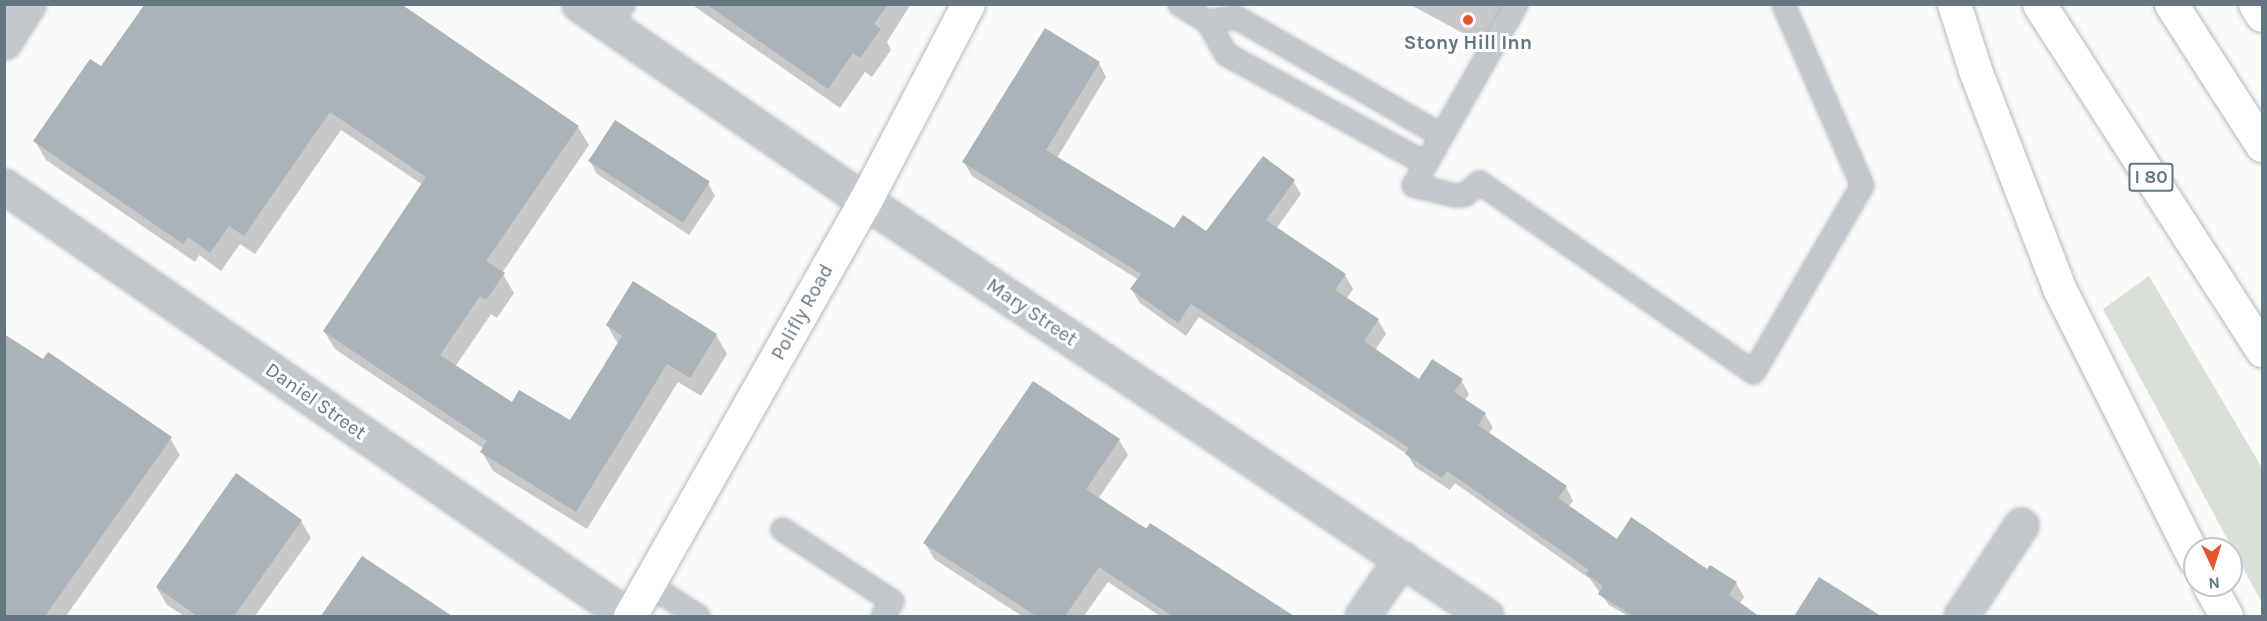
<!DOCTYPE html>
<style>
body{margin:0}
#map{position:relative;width:2267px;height:621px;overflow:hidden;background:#fafaf8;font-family:Karla,sans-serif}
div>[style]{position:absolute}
.green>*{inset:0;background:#dadfd7}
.shadow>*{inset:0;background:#0003}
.building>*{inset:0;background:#aab3b9;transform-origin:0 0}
.roads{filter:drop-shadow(0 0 2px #b3babf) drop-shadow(0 0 2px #b3babf)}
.lane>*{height:21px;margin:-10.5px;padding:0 10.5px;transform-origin:10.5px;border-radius:10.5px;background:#c3c8cc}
.street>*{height:33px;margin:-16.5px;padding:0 16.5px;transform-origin:16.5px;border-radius:16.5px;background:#c3c8cc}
.secondary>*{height:33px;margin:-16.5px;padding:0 16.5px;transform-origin:16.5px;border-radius:16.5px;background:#fff}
.highway>*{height:33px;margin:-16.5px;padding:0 16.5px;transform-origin:16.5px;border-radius:16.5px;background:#fff}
.dots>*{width:16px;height:16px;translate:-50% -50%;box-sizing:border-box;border:3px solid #fff;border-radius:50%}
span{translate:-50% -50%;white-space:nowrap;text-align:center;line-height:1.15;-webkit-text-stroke:6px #fff;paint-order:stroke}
.shield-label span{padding:2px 4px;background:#fff;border:2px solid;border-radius:4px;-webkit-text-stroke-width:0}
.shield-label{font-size:18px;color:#657683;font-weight:700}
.poi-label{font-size:20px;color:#657683;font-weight:700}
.street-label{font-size:20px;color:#657683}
.frame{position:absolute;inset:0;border:6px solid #657683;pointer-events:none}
.north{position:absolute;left:2183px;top:537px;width:60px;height:60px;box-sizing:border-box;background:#fff;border:2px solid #c1c8cd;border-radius:50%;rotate:176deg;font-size:16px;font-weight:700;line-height:24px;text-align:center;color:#657683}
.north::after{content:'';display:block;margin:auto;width:21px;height:27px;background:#e4572e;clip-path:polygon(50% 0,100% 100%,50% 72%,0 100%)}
</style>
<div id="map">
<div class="green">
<div style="clip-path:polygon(2149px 276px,2262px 468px,2262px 603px,2103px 309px)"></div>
</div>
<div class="shadow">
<div style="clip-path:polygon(691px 4px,911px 4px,887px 42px,891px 50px,872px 77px,865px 72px,840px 108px)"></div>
<div style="clip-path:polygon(1409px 4px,1512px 4px,1483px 44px)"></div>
<div style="clip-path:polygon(1099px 63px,1106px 77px,1057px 158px,1174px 230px,1206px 233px,1293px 181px,1301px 194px,1276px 229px,1345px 275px,1353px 289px,1346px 299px,1378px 320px,1386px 334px,1375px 350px,1420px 381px,1461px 380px,1469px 394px,1465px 400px,1485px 414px,1493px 428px,1488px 434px,1566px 487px,1573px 501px,1568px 507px,1617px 541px,1708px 571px,1710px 567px,1736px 583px,1744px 597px,1739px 604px,1757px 616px,1628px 616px,1609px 605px,1590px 579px,1455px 483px,1450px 490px,1415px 467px,1407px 454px,1199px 317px,1186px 336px,1140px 303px,1132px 290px,1139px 280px,972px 176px,964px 162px)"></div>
<div style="clip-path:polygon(101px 69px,578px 127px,589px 145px,502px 273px,514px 293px,497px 318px,491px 314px,455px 367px,512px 404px,570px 422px,618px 344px,607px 325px,716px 335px,727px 354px,701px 396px,678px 382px,587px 529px,493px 471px,482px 452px,484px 449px,335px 349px,324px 331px,423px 185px,341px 130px,255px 254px,240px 244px,221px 271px,199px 255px,195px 262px,46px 160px,35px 141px)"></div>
<div style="clip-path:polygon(590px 161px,708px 183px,715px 196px,689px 235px,597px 174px)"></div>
<div style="clip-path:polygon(4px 336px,170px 438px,180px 455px,66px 616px,4px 616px)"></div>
<div style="clip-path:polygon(1119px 440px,1128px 455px,1098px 499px,1275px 606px,1281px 616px,1160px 616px,1108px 582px,1084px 616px,1022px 616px,934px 559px,925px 543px)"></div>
<div style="clip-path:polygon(301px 521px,311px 538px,255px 616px,184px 616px,167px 605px,157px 588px)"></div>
<div style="clip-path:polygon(362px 558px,450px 616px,323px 616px)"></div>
<div style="clip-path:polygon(1820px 579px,1858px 603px,1865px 616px,1796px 616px)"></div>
</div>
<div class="building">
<div style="clip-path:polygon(145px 4px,401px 4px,579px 126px,486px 261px,505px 273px,486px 300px,480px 296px,440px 355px,512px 402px,519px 390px,570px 420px,622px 336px,606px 325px,633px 281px,717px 334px,690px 378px,667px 364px,576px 512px,480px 452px,487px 441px,323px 331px,426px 177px,330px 112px,244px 236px,229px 226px,210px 253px,188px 237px,183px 244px,33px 141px,90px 59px,101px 66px)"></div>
<div style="clip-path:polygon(706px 4px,888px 4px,874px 24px,881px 29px,860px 58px,853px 53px,828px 89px)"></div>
<div style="clip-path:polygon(1045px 28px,1100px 62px,1046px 150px,1174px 228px,1183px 215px,1206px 231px,1263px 156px,1295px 180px,1266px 220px,1346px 274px,1335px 290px,1379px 319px,1364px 341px,1419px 379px,1432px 359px,1463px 379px,1454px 392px,1486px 413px,1478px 425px,1567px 486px,1558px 498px,1617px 539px,1631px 517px,1707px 569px,1710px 565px,1737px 582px,1729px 595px,1759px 616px,1633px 616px,1598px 594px,1603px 586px,1586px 574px,1589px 570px,1447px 471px,1442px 478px,1405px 454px,1409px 448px,1191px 304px,1178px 323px,1130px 289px,1141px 274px,962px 162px)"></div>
<div style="left:615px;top:120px;width:113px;height:49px;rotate:33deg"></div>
<div style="clip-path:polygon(4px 334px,43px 359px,48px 352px,172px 437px,45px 616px,4px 616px)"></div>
<div style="clip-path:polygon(1033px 381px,1120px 439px,1086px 489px,1146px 529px,1150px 523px,1294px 616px,1172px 616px,1099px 567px,1065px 616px,1036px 616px,923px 543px)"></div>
<div style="clip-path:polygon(236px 473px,302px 520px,234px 616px,197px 616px,156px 587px)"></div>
<div style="clip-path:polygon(362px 556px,452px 616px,321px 616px)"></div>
<div style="clip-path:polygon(1819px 577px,1881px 616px,1794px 616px)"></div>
</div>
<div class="roads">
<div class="lane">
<div style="left:1179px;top:4px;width:33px;rotate:31deg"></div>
<div style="left:1207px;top:21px;width:38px;rotate:60deg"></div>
<div style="left:1226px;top:54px;width:227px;rotate:28.7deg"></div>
<div style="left:1516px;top:4px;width:208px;rotate:119.6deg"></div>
<div style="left:1413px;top:185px;width:43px;rotate:13.4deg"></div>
<div style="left:1455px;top:195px;width:10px;rotate:-6deg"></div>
<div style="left:1465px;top:194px;width:18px;rotate:-41deg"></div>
<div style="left:1479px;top:182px;width:333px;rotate:34.7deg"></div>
<div style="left:1753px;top:372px;width:216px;rotate:-59.8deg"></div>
<div style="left:1862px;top:185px;width:197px;rotate:-113.6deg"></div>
<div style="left:1207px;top:21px;width:29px;rotate:-8deg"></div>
<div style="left:1236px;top:17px;width:237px;rotate:29.9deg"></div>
<div style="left:608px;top:25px;width:26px;rotate:-54deg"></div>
<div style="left:782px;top:529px;width:131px;rotate:33.2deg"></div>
<div style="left:892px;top:601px;width:18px;rotate:124deg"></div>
<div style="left:648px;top:584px;width:59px;rotate:32.6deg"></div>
</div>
<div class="street">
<div style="left:579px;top:4px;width:347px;rotate:34.6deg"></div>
<div style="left:865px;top:201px;width:747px;rotate:33.75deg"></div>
<div style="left:4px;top:42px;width:45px;rotate:-57.7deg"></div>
<div style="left:4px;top:186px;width:757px;rotate:34.61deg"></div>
<div style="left:1362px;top:616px;width:70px;rotate:-55.4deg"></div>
<div style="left:1961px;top:616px;width:109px;rotate:-56.6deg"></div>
</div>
<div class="secondary">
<div style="left:630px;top:616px;width:477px;rotate:-60.5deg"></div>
<div style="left:865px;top:201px;width:222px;rotate:-62.4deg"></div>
</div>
<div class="highway">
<div style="left:1954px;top:4px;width:69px;rotate:72.3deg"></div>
<div style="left:1975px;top:70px;width:234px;rotate:68.9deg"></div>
<div style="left:2059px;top:288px;width:303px;rotate:63.4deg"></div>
<div style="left:2039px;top:4px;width:412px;rotate:57.2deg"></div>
<div style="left:2171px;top:4px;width:168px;rotate:57.2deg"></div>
<div style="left:2255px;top:4px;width:13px;rotate:58deg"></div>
<div style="left:2209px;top:585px;width:35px;rotate:61deg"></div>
</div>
</div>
<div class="dots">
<div style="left:1468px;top:20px;background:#e4572e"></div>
</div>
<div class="shield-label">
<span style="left:2151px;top:177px">I 80</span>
</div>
<div class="poi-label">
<span style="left:1468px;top:42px">Stony Hill Inn</span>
</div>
<div class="street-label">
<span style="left:802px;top:312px;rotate:-61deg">Polifly Road</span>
<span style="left:1032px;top:312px;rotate:34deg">Mary Street</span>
<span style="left:316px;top:401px;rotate:35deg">Daniel Street</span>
</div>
<div class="frame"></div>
<div class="north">N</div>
</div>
